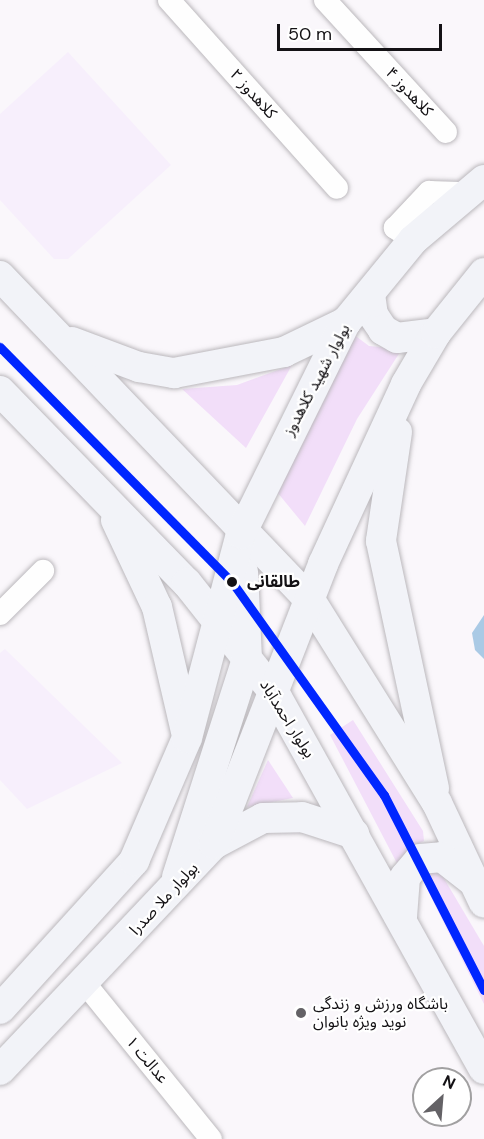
<!DOCTYPE html>
<meta charset="utf-8">
<style>
body{margin:0}
#map{position:relative;width:484px;height:1139px;overflow:hidden;background:#faf7fb;font-family:"DM Sans","Noto Sans Arabic",sans-serif}
div>[style]{position:absolute}
.education>*{inset:0;background:#f7effc}
.green>*{inset:0;background:#f2def9}
.water>*{inset:0;background:#aacae5}
.roads{filter:drop-shadow(0 0 2px #bbb8bc) drop-shadow(0 0 2px #bbb8bc)}
.minor>*{height:22px;margin:-11px;padding:0 11px;transform-origin:11px;border-radius:11px;background:#fefefe}
.major>*{height:30px;margin:-15px;padding:0 15px;transform-origin:15px;border-radius:15px;background:#f2f3f8}
.rail-1>*{height:9px;margin:-4.5px;padding:0 4.5px;transform-origin:4.5px;border-radius:4.5px;background:#0026ff}
.dots>*{width:16px;height:16px;translate:-50% -50%;box-sizing:border-box;border:3px solid #fff;border-radius:50%}
span{translate:-50% -50%;white-space:nowrap;text-align:center;line-height:1.15;-webkit-text-stroke:4.5px #fff;paint-order:stroke}
.street-label{font-size:16px;color:#141215}
.stop-label{font-size:16px;color:#141215;font-weight:700}
.left{translate:0 -50%;text-align:left}
.poi-label{font-size:16px;color:#141215}
.north{position:absolute;left:412px;top:1067px;width:60px;height:60px;box-sizing:border-box;background:#fff;border:2px solid #a1a0a1;border-radius:50%;rotate:26deg;font-size:16px;font-weight:700;line-height:24px;text-align:center;color:#141215}
.north::after{content:'';display:block;margin:auto;width:21px;height:27px;background:#646266;clip-path:polygon(50% 0,100% 100%,50% 72%,0 100%)}
.scale{position:absolute;left:277px;top:24px;width:165px;height:27px;box-sizing:border-box;border:3px solid #141215;border-top:0;padding-left:8px;font-size:18px;line-height:21px;white-space:nowrap;color:#141215;-webkit-text-stroke:4px #fff;paint-order:stroke}
</style>
<div id="map">
<div class="education">
<div style="clip-path:polygon(68px 52px,171px 165px,68px 259px,54px 259px,0 200px,0 114px)"></div>
<div style="clip-path:polygon(5px 649px,122px 763px,27px 809px,0 780px,0 653px)"></div>
</div>
<div class="green">
<div style="clip-path:polygon(353px 334px,369px 346px,402px 349px,357px 419px,305px 526px,277px 492px)"></div>
<div style="clip-path:polygon(292px 365px,246px 448px,182px 389px,237px 385px)"></div>
<div style="clip-path:polygon(353px 720px,423px 831px,424px 841px,407px 850px,400px 869px,330px 735px)"></div>
<div style="clip-path:polygon(268px 760px,293px 798px,247px 807px)"></div>
<div style="clip-path:polygon(429px 868px,442px 875px,484px 946px,484px 1004px,428px 891px,423px 878px)"></div>
</div>
<div class="water">
<div style="clip-path:polygon(484px 615px,484px 659px,475px 650px,472px 633px)"></div>
</div>
<div class="roads">
<div class="minor">
<div style="left:169px;top:0;width:252px;rotate:48.2deg"></div>
<div style="left:325px;top:0;width:179px;rotate:47.5deg"></div>
<div style="left:413px;top:240px;width:22px;rotate:-146deg"></div>
<div style="left:395px;top:228px;width:50px;rotate:-46.6deg"></div>
<div style="left:429px;top:192px;width:38px;rotate:2deg"></div>
<div style="left:0;top:614px;width:61px;rotate:-45deg"></div>
<div style="left:83px;top:981px;width:203px;rotate:51deg"></div>
</div>
<div class="major">
<div style="left:0;top:276px;width:448px;rotate:46.3deg"></div>
<div style="left:310px;top:600px;width:239px;rotate:58deg"></div>
<div style="left:437px;top:803px;width:110px;rotate:64.8deg"></div>
<div style="left:370px;top:294px;width:21px;rotate:82deg"></div>
<div style="left:373px;top:315px;width:18px;rotate:56deg"></div>
<div style="left:383px;top:330px;width:16px;rotate:30deg"></div>
<div style="left:397px;top:338px;width:39px;rotate:-7deg"></div>
<div style="left:72px;top:342px;width:72px;rotate:20.5deg"></div>
<div style="left:139px;top:367px;width:36px;rotate:10deg"></div>
<div style="left:174px;top:373px;width:112px;rotate:-10.8deg"></div>
<div style="left:284px;top:352px;width:69px;rotate:-25.8deg"></div>
<div style="left:0;top:391px;width:268px;rotate:45.8deg"></div>
<div style="left:187px;top:583px;width:142px;rotate:51.6deg"></div>
<div style="left:275px;top:694px;width:429px;rotate:60.9deg"></div>
<div style="left:397px;top:432px;width:110px;rotate:98.4deg"></div>
<div style="left:381px;top:541px;width:253px;rotate:77.9deg"></div>
<div style="left:116px;top:520px;width:96px;rotate:64.8deg"></div>
<div style="left:157px;top:607px;width:128px;rotate:76.9deg"></div>
<div style="left:214px;top:844px;width:55px;rotate:-28deg"></div>
<div style="left:263px;top:818px;width:39px;rotate:-1deg"></div>
<div style="left:302px;top:817px;width:55px;rotate:18.1deg"></div>
<div style="left:177px;top:877px;width:229px;rotate:-72.2deg"></div>
<div style="left:247px;top:659px;width:87px;rotate:-92.6deg"></div>
<div style="left:402px;top:917px;width:40px;rotate:-85.7deg"></div>
<div style="left:405px;top:877px;width:23px;rotate:-50deg"></div>
<div style="left:420px;top:859px;width:22px;rotate:-5deg"></div>
<div style="left:442px;top:857px;width:37px;rotate:38deg"></div>
<div style="left:0;top:1009px;width:200px;rotate:-47.8deg"></div>
<div style="left:134px;top:861px;width:134px;rotate:-66.7deg"></div>
<div style="left:187px;top:738px;width:211px;rotate:-75.2deg"></div>
<div style="left:241px;top:534px;width:237px;rotate:-63.7deg"></div>
<div style="left:346px;top:322px;width:106px;rotate:-50.7deg"></div>
<div style="left:413px;top:240px;width:93px;rotate:-40.2deg"></div>
<div style="left:0;top:1070px;width:311px;rotate:-46.6deg"></div>
<div style="left:214px;top:844px;width:300px;rotate:-68.7deg"></div>
<div style="left:323px;top:564px;width:198px;rotate:-65.2deg"></div>
<div style="left:406px;top:384px;width:59px;rotate:-59.5deg"></div>
<div style="left:436px;top:333px;width:77px;rotate:-51.3deg"></div>
</div>
</div>
<div class="rail-1">
<div style="left:0;top:347px;width:330px;rotate:45.4deg"></div>
<div style="left:232px;top:582px;width:262px;rotate:54.5deg"></div>
<div style="left:384px;top:795px;width:219px;rotate:62.9deg"></div>
</div>
<div class="dots">
<div style="left:232px;top:582px;background:#141215"></div>
<div style="left:301px;top:1013px;background:#646266"></div>
</div>
<div class="street-label">
<span style="left:409px;top:92px;rotate:47deg">کلاهدوز ۴</span>
<span style="left:253px;top:94px;rotate:48deg">کلاهدوز ۲</span>
<span style="left:317px;top:380px;rotate:-62deg">بولوار شهید کلاهدوز</span>
<span style="left:287px;top:719px;rotate:58deg">بولوار احمدآباد</span>
<span style="left:164px;top:899px;rotate:-47deg">بولوار ملا صدرا</span>
<span style="left:147px;top:1060px;rotate:50deg">عدالت ۱</span>
</div>
<div class="stop-label">
<span class="left" style="left:247px;top:582px">طالقانی</span>
</div>
<div class="poi-label">
<span class="left" style="left:313px;top:1013px">باشگاه ورزش و زندگی<br>نوید ویژه بانوان</span>
</div>
<div class="north">N</div>
<div class="scale">50 m</div>
</div>
